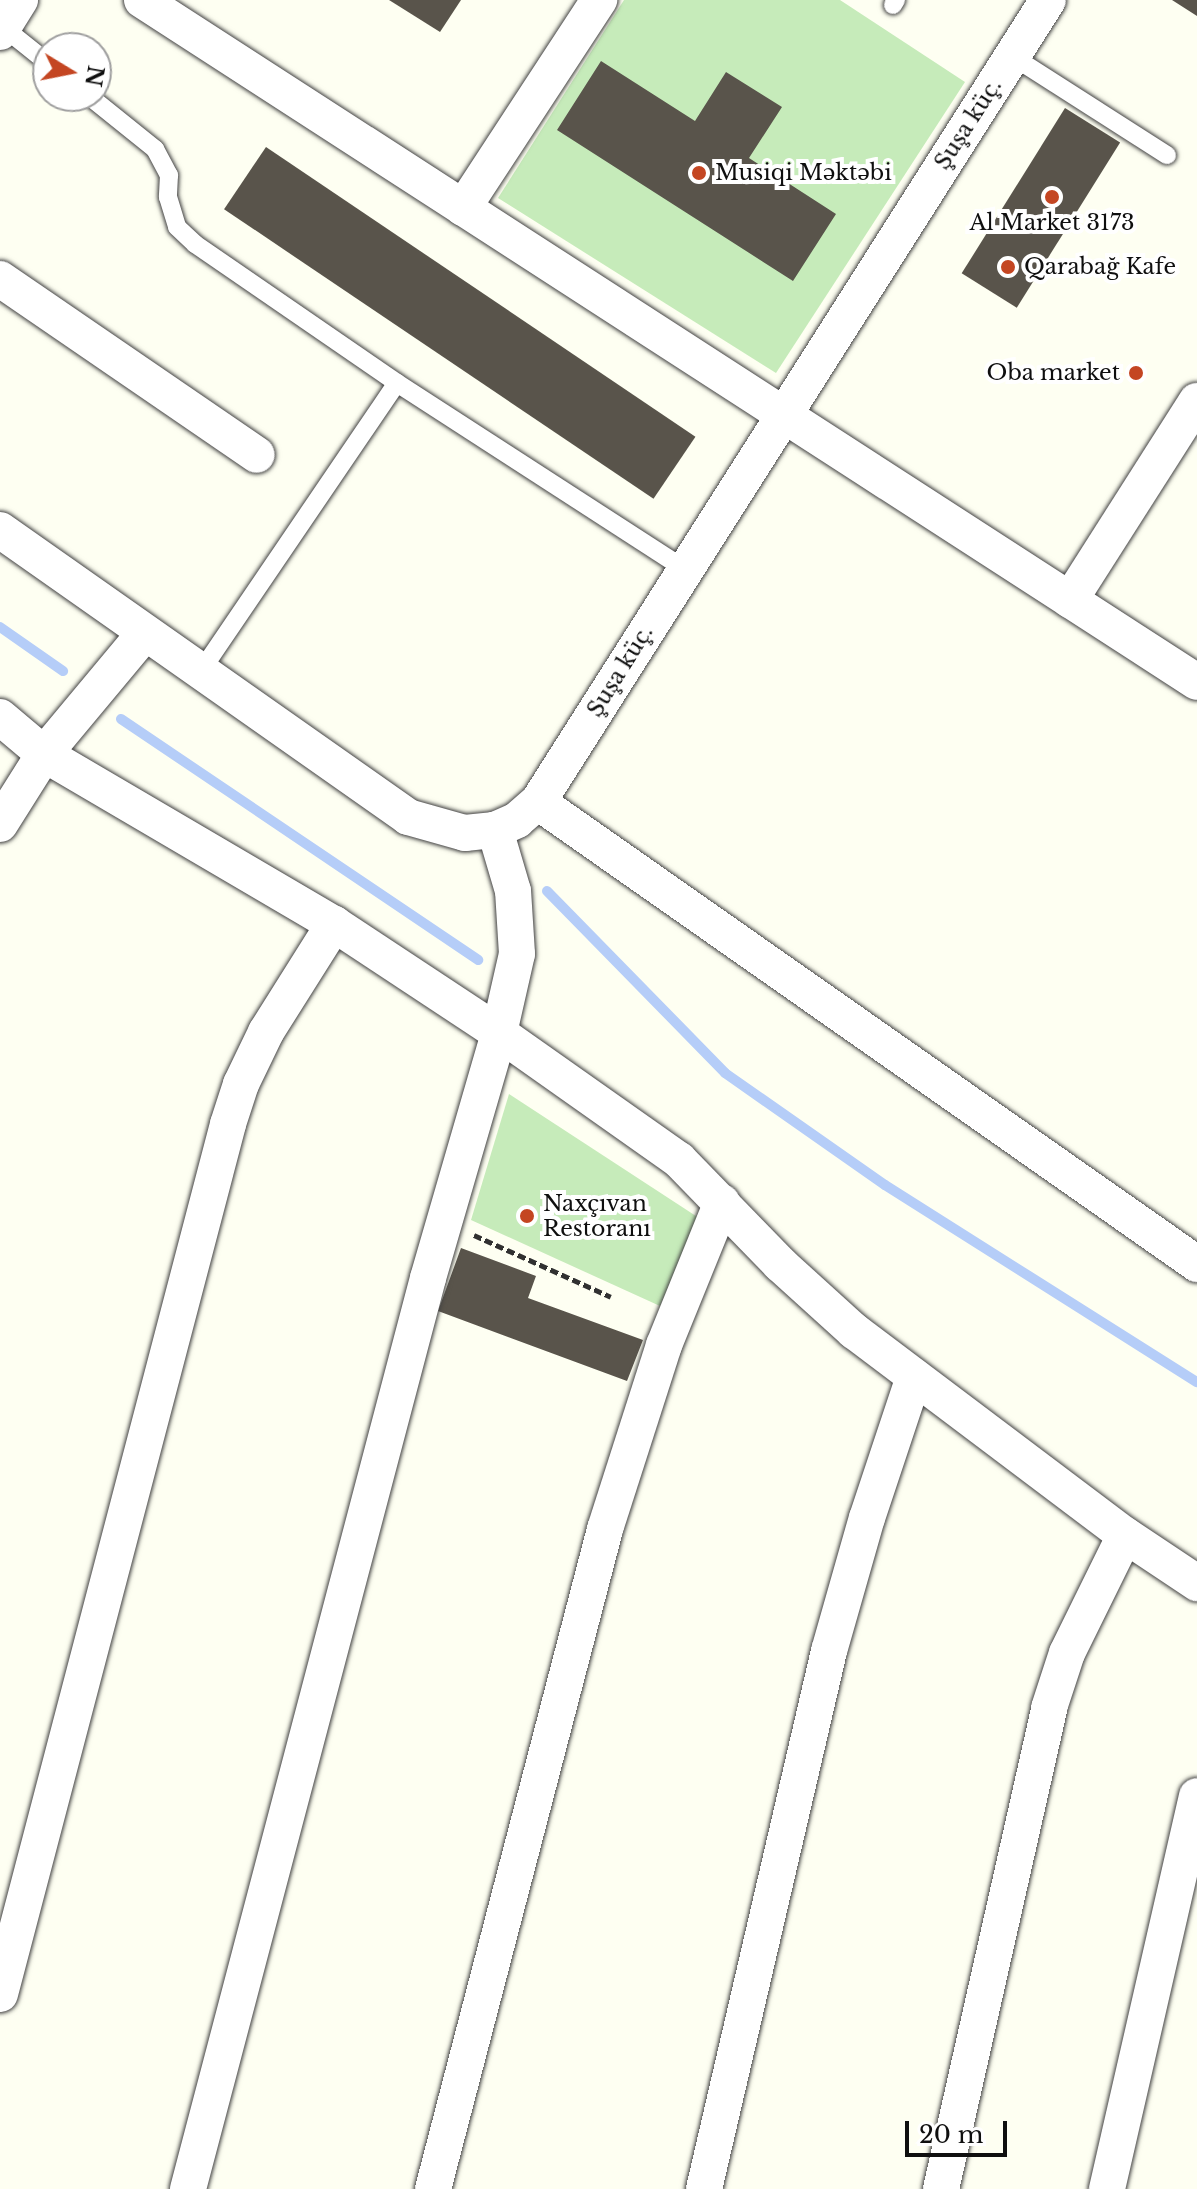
<!DOCTYPE html>
<meta charset="utf-8">
<style>
body{margin:0}
#map{position:relative;width:1197px;height:2189px;overflow:hidden;background:#fefff2;font-family:"Libre Baskerville",serif}
div>[style]{position:absolute}
.green>*{inset:0;background:#c6ebba}
.stream>*{height:10px;margin:-5px;padding:0 5px;transform-origin:5px;border-radius:5px;background:#b5cdf8}
.building>*{inset:0;background:#59544b;transform-origin:0 0}
.path>*{height:5px;margin-top:-2.5px;transform-origin:0;background:repeating-linear-gradient(90deg,#313131 0 8px,transparent 0 12px)}
.roads{filter:drop-shadow(0 0 2px #424242) drop-shadow(0 0 2px #424242)}
.service>*{height:18px;margin:-9px;padding:0 9px;transform-origin:9px;border-radius:9px;background:#fff}
.minor>*{height:36px;margin:-18px;padding:0 18px;transform-origin:18px;border-radius:18px;background:#fff}
.dots>*{width:22px;height:22px;translate:-50% -50%;box-sizing:border-box;border:4px solid #fff;border-radius:50%}
span{translate:-50% -50%;white-space:nowrap;text-align:center;line-height:1.15;-webkit-text-stroke:8px #fff;paint-order:stroke}
.street-label{font-size:22px;color:#0f0f0f}
.poi-label{font-size:22px;color:#0f0f0f}
.left{translate:0 -50%;text-align:left}
.right{translate:-100% -50%;text-align:right}
.north{position:absolute;left:32px;top:32px;width:80px;height:80px;box-sizing:border-box;background:#fff;border:2px solid #9f9f9f;border-radius:50%;rotate:100deg;font-size:22px;font-weight:700;line-height:32px;text-align:center;color:#0f0f0f}
.north::after{content:'';display:block;margin:auto;width:28px;height:36px;background:#c44622;clip-path:polygon(50% 0,100% 100%,50% 72%,0 100%)}
.scale{position:absolute;left:905px;top:2121px;width:102px;height:36px;box-sizing:border-box;border:4px solid #0f0f0f;border-top:0;padding-left:10px;font-size:24px;line-height:28px;white-space:nowrap;color:#0f0f0f;-webkit-text-stroke:6px #fff;paint-order:stroke}
</style>
<div id="map">
<div class="green">
<div style="clip-path:polygon(624px 0,840px 0,965px 82px,776px 373px,498px 198px)"></div>
<div style="clip-path:polygon(509px 1094px,699px 1218px,660px 1306px,471px 1220px)"></div>
</div>
<div class="stream">
<div style="left:0;top:627px;width:77px;rotate:34.9deg"></div>
<div style="left:121px;top:719px;width:431px;rotate:34deg"></div>
<div style="left:547px;top:891px;width:255px;rotate:45.6deg"></div>
<div style="left:725px;top:1073px;width:195px;rotate:35deg"></div>
<div style="left:885px;top:1185px;width:369px;rotate:32.3deg"></div>
</div>
<div class="building">
<div style="clip-path:polygon(389px 0,461px 0,440px 32px)"></div>
<div style="clip-path:polygon(1172px 0,1197px 0,1197px 16px)"></div>
<div style="clip-path:polygon(601px 61px,695px 121px,726px 72px,782px 107px,749px 158px,836px 214px,793px 281px,557px 130px)"></div>
<div style="left:1065px;top:108px;width:65px;height:195px;rotate:32deg"></div>
<div style="left:266px;top:147px;width:518px;height:75px;rotate:34deg"></div>
<div style="clip-path:polygon(461px 1248px,536px 1276px,528px 1298px,643px 1340px,627px 1381px,438px 1311px)"></div>
</div>
<div class="path">
<div style="left:474px;top:1235px;width:150px;rotate:24.3deg"></div>
</div>
<div class="roads">
<div class="service">
<div style="left:893px;top:5px;width:6px;rotate:-59deg"></div>
<div style="left:3px;top:27px;width:58px;rotate:38.7deg"></div>
<div style="left:1012px;top:56px;width:184px;rotate:32.6deg"></div>
<div style="left:89px;top:96px;width:85px;rotate:38.8deg"></div>
<div style="left:155px;top:149px;width:30px;rotate:62deg"></div>
<div style="left:169px;top:175px;width:22px;rotate:93deg"></div>
<div style="left:168px;top:197px;width:31px;rotate:73deg"></div>
<div style="left:177px;top:227px;width:25px;rotate:43deg"></div>
<div style="left:195px;top:244px;width:245px;rotate:34.5deg"></div>
<div style="left:397px;top:383px;width:342px;rotate:32.9deg"></div>
<div style="left:199px;top:674px;width:352px;rotate:-55.8deg"></div>
</div>
<div class="minor">
<div style="left:142px;top:0;width:1256px;rotate:32.88deg"></div>
<div style="left:0;top:32px;width:38px;rotate:-58deg"></div>
<div style="left:463px;top:208px;width:249px;rotate:-56.8deg"></div>
<div style="left:0;top:279px;width:311px;rotate:34.4deg"></div>
<div style="left:0;top:530px;width:499px;rotate:35.1deg"></div>
<div style="left:408px;top:817px;width:59px;rotate:15.7deg"></div>
<div style="left:465px;top:833px;width:30px;rotate:-6deg"></div>
<div style="left:495px;top:830px;width:24px;rotate:-24deg"></div>
<div style="left:517px;top:820px;width:28px;rotate:-41deg"></div>
<div style="left:538px;top:802px;width:950px;rotate:-57.55deg"></div>
<div style="left:1070px;top:600px;width:236px;rotate:-57.5deg"></div>
<div style="left:0;top:717px;width:57px;rotate:40.1deg"></div>
<div style="left:44px;top:754px;width:336px;rotate:30.4deg"></div>
<div style="left:334px;top:924px;width:198px;rotate:33.4deg"></div>
<div style="left:499px;top:1033px;width:220px;rotate:35.2deg"></div>
<div style="left:679px;top:1160px;width:145px;rotate:45.8deg"></div>
<div style="left:780px;top:1264px;width:100px;rotate:42.2deg"></div>
<div style="left:854px;top:1331px;width:339px;rotate:37deg"></div>
<div style="left:1125px;top:1535px;width:87px;rotate:33.7deg"></div>
<div style="left:538px;top:802px;width:805px;rotate:35.03deg"></div>
<div style="left:0;top:824px;width:83px;rotate:-57.8deg"></div>
<div style="left:44px;top:754px;width:156px;rotate:-50.2deg"></div>
<div style="left:0;top:1994px;width:899px;rotate:-75.31deg"></div>
<div style="left:228px;top:1124px;width:42px;rotate:-72deg"></div>
<div style="left:241px;top:1084px;width:58px;rotate:-64.3deg"></div>
<div style="left:266px;top:1032px;width:128px;rotate:-57.8deg"></div>
<div style="left:188px;top:2189px;width:942px;rotate:-75.24deg"></div>
<div style="left:428px;top:1278px;width:255px;rotate:-73.8deg"></div>
<div style="left:499px;top:1033px;width:81px;rotate:-77.2deg"></div>
<div style="left:517px;top:954px;width:63px;rotate:-93.6deg"></div>
<div style="left:513px;top:891px;width:64px;rotate:-106.4deg"></div>
<div style="left:433px;top:2189px;width:682px;rotate:-75.39deg"></div>
<div style="left:605px;top:1529px;width:193px;rotate:-72.2deg"></div>
<div style="left:664px;top:1345px;width:154px;rotate:-67.9deg"></div>
<div style="left:704px;top:2189px;width:552px;rotate:-76.92deg"></div>
<div style="left:829px;top:1651px;width:138px;rotate:-74.1deg"></div>
<div style="left:867px;top:1518px;width:149px;rotate:-71.6deg"></div>
<div style="left:941px;top:2189px;width:493px;rotate:-77.3deg"></div>
<div style="left:1049px;top:1708px;width:58px;rotate:-71.9deg"></div>
<div style="left:1067px;top:1653px;width:131px;rotate:-63.8deg"></div>
<div style="left:1107px;top:2189px;width:403px;rotate:-77.1deg"></div>
</div>
</div>
<div class="dots">
<div style="left:699px;top:173px;background:#c44622"></div>
<div style="left:1052px;top:197px;background:#c44622"></div>
<div style="left:1008px;top:267px;background:#c44622"></div>
<div style="left:1136px;top:373px;background:#c44622"></div>
<div style="left:527px;top:1216px;background:#c44622"></div>
</div>
<div class="street-label">
<span style="left:968px;top:124px;rotate:-57deg">Şuşa küç.</span>
<span style="left:620px;top:671px;rotate:-58deg">Şuşa küç.</span>
</div>
<div class="poi-label">
<span class="left" style="left:715px;top:173px">Musiqi Məktəbi</span>
<span style="left:1052px;top:223px">Al Market 3173</span>
<span class="left" style="left:1024px;top:267px">Qarabağ Kafe</span>
<span class="right" style="left:1120px;top:373px">Oba market</span>
<span class="left" style="left:543px;top:1216px">Naxçıvan<br>Restoranı</span>
</div>
<div class="north">N</div>
<div class="scale">20 m</div>
</div>
